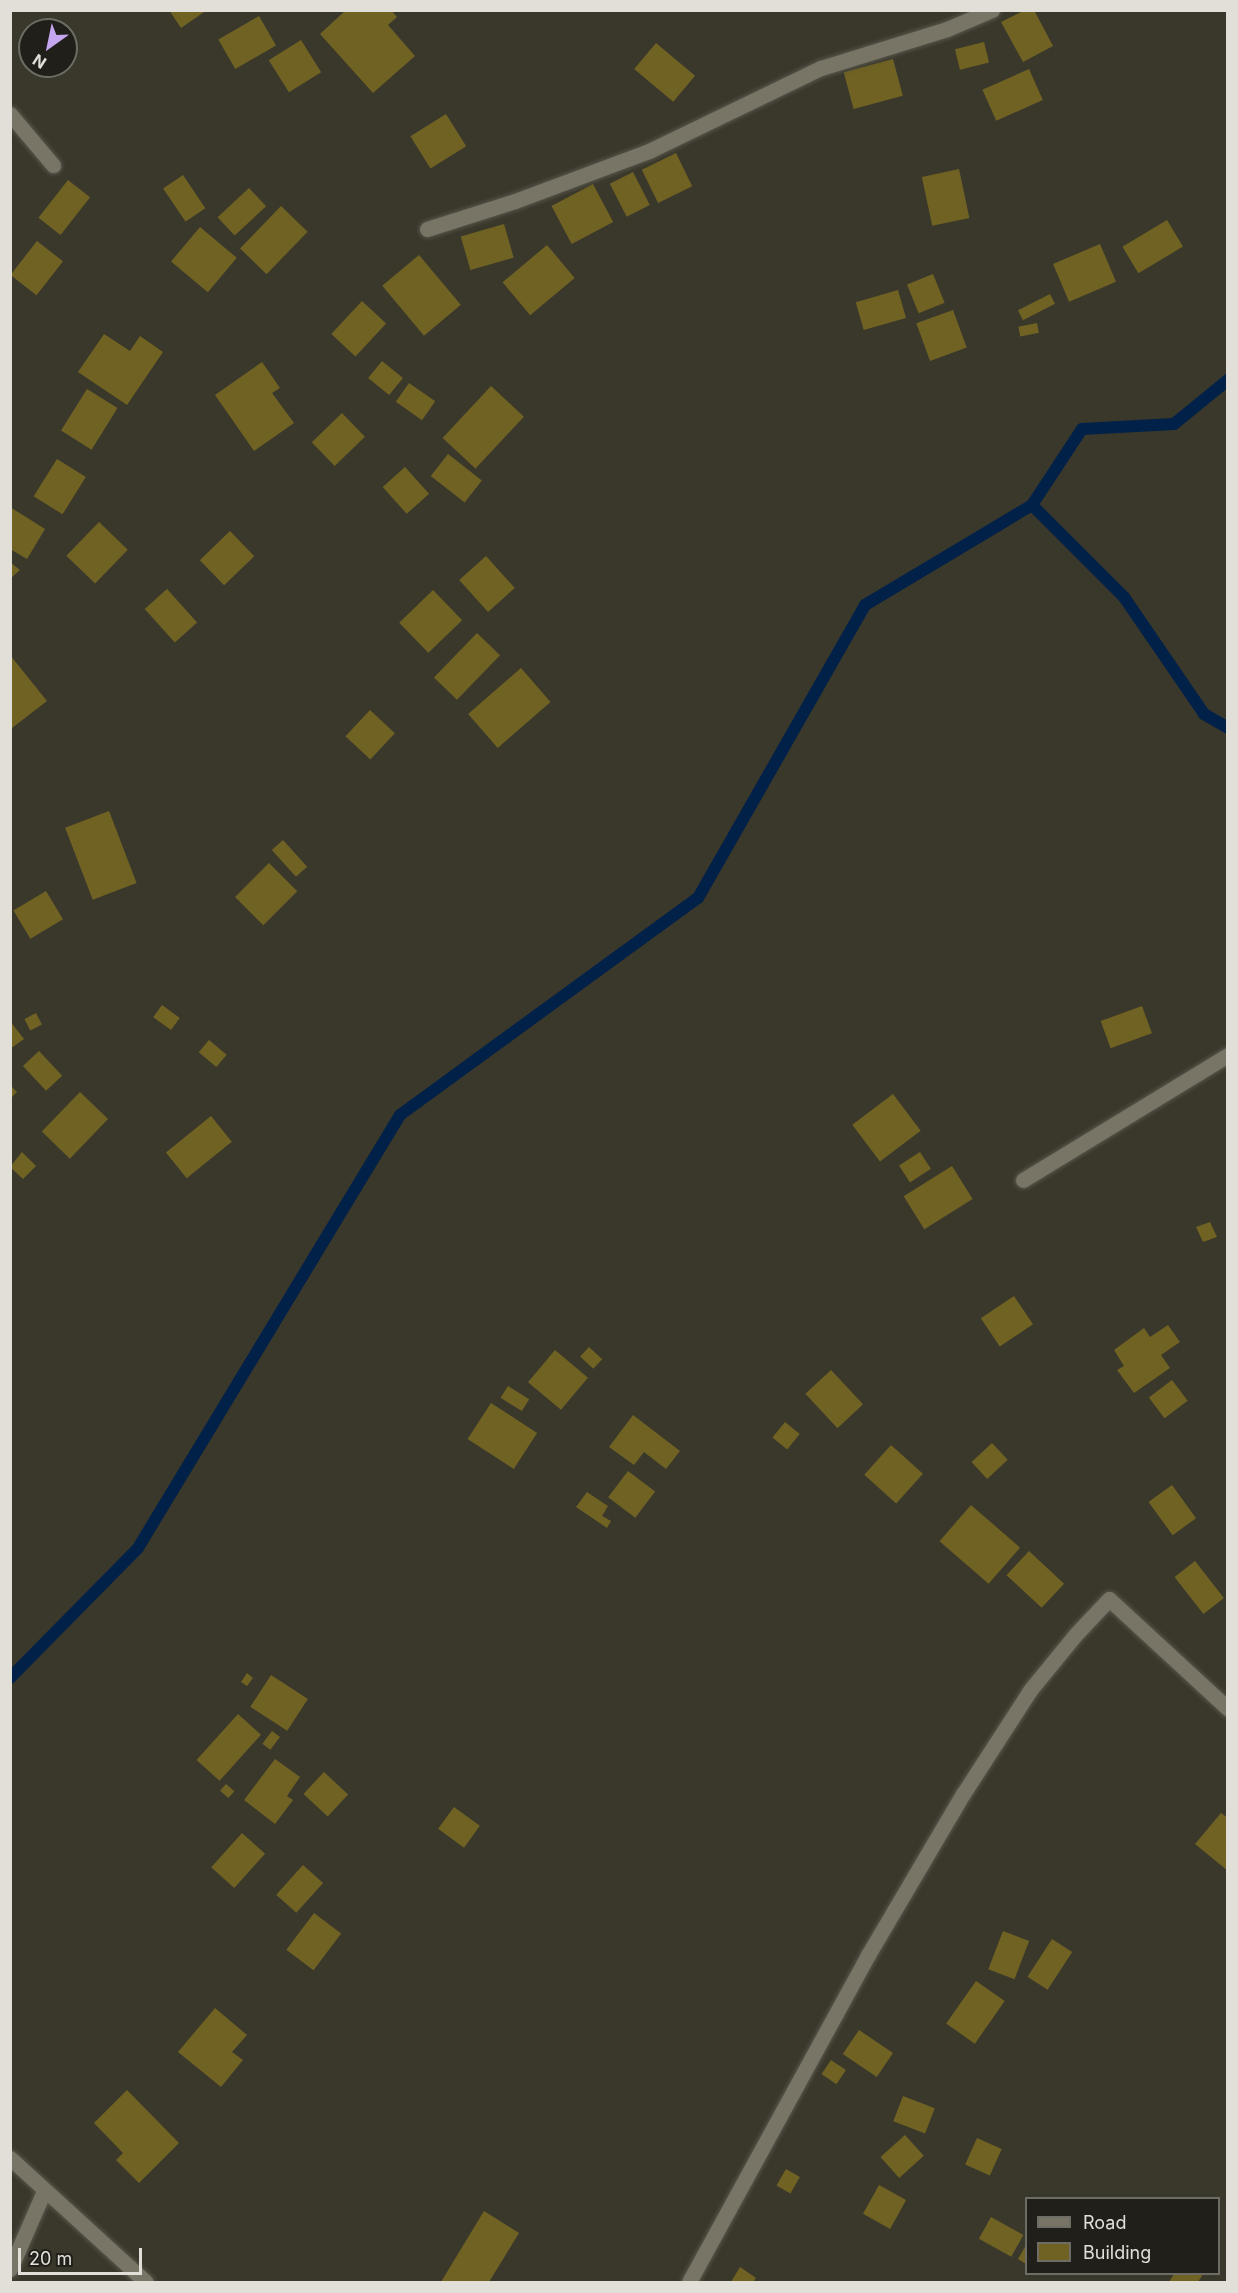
<!DOCTYPE html>
<style>
body{margin:0}
#map{position:relative;width:1238px;height:2293px;overflow:hidden;background:#3a382b;font-family:Inter,sans-serif}
div>[style]{position:absolute}
.stream>*{height:12px;margin:-6px;padding:0 6px;transform-origin:6px;border-radius:6px;background:#022149}
.building>*{inset:0;background:#706223;transform-origin:0 0}
.roads{filter:drop-shadow(0 0 2px #57554a) drop-shadow(0 0 2px #57554a)}
.minor>*{height:15px;margin:-7.5px;padding:0 7.5px;transform-origin:7.5px;border-radius:7.5px;background:#787567}
.tertiary>*{height:15px;margin:-7.5px;padding:0 7.5px;transform-origin:7.5px;border-radius:7.5px;background:#787567}
span{translate:-50% -50%;white-space:nowrap;text-align:center;line-height:1.15;-webkit-text-stroke:4.5px #201f19;paint-order:stroke}
.frame{position:absolute;inset:0;border:12px solid #e1dfd7;pointer-events:none}
.legend{position:absolute;left:1025px;top:2197px;width:195px;height:78px;box-sizing:border-box;background:#201f19;border:2px solid #6d6c65;margin:0;padding:8px 10px;list-style:none;font-size:18px;color:#e1dfd7}
.legend li{display:flex;align-items:center;gap:12px;height:30px}
.legend b{width:30px;border:2px solid #6d6c65}
.north{position:absolute;left:18px;top:18px;width:60px;height:60px;box-sizing:border-box;background:#201f19;border:2px solid #6d6c65;border-radius:50%;rotate:213deg;font-size:16px;font-weight:700;line-height:24px;text-align:center;color:#e1dfd7}
.north::after{content:'';display:block;margin:auto;width:21px;height:27px;background:#c5a7f1;clip-path:polygon(50% 0,100% 100%,50% 72%,0 100%)}
.scale{position:absolute;left:18px;top:2248px;width:124px;height:27px;box-sizing:border-box;border:3px solid #e1dfd7;border-top:0;padding-left:8px;font-size:18px;line-height:21px;white-space:nowrap;color:#e1dfd7;-webkit-text-stroke:4px #201f19;paint-order:stroke}
</style>
<div id="map">
<div class="stream">
<div style="left:1032px;top:505px;width:130px;rotate:45deg"></div>
<div style="left:1124px;top:597px;width:142px;rotate:55.6deg"></div>
<div style="left:1204px;top:714px;width:28px;rotate:30deg"></div>
<div style="left:10px;top:1678px;width:182px;rotate:-45.4deg"></div>
<div style="left:138px;top:1548px;width:506px;rotate:-58.82deg"></div>
<div style="left:400px;top:1115px;width:369px;rotate:-36.1deg"></div>
<div style="left:698px;top:898px;width:337px;rotate:-60.3deg"></div>
<div style="left:865px;top:605px;width:195px;rotate:-30.9deg"></div>
<div style="left:1032px;top:505px;width:91px;rotate:-56.7deg"></div>
<div style="left:1082px;top:429px;width:92px;rotate:-3.1deg"></div>
<div style="left:1174px;top:424px;width:70px;rotate:-39.2deg"></div>
</div>
<div class="building">
<div style="clip-path:polygon(169px 10px,207px 10px,181px 28px)"></div>
<div style="clip-path:polygon(346px 10px,391px 10px,397px 17px,388px 25px,415px 56px,373px 93px,320px 34px)"></div>
<div style="clip-path:polygon(1025px 10px,1034px 10px,1053px 46px,1023px 62px,1001px 22px)"></div>
<div style="left:259px;top:16px;width:34px;height:47px;rotate:60deg"></div>
<div style="left:301px;top:40px;width:38px;height:38px;rotate:58deg"></div>
<div style="left:984px;top:42px;width:21px;height:30px;rotate:76deg"></div>
<div style="left:656px;top:43px;width:51px;height:34px;rotate:40deg"></div>
<div style="left:893px;top:59px;width:38px;height:51px;rotate:75deg"></div>
<div style="left:1029px;top:69px;width:34px;height:51px;rotate:66deg"></div>
<div style="left:446px;top:114px;width:38px;height:42px;rotate:58deg"></div>
<div style="left:676px;top:153px;width:37px;height:38px;rotate:64deg"></div>
<div style="left:959px;top:169px;width:50px;height:38px;rotate:78deg"></div>
<div style="left:633px;top:172px;width:37px;height:26px;rotate:63deg"></div>
<div style="left:183px;top:175px;width:40px;height:24px;rotate:56deg"></div>
<div style="left:68px;top:180px;width:28px;height:48px;rotate:38deg"></div>
<div style="left:593px;top:184px;width:43px;height:47px;rotate:62deg"></div>
<div style="left:249px;top:188px;width:25px;height:43px;rotate:47deg"></div>
<div style="left:281px;top:206px;width:37px;height:59px;rotate:44deg"></div>
<div style="left:1167px;top:220px;width:31px;height:52px;rotate:59deg"></div>
<div style="left:504px;top:224px;width:35px;height:45px;rotate:74deg"></div>
<div style="left:200px;top:227px;width:48px;height:45px;rotate:40deg"></div>
<div style="left:37px;top:241px;width:33px;height:43px;rotate:38deg"></div>
<div style="left:1100px;top:244px;width:41px;height:51px;rotate:67deg"></div>
<div style="left:547px;top:245px;width:43px;height:58px;rotate:50deg"></div>
<div style="left:419px;top:255px;width:65px;height:48px;rotate:50deg"></div>
<div style="left:933px;top:274px;width:31px;height:28px;rotate:68deg"></div>
<div style="left:898px;top:290px;width:29px;height:44px;rotate:74deg"></div>
<div style="left:1050px;top:294px;width:11px;height:36px;rotate:63deg"></div>
<div style="left:362px;top:301px;width:33px;height:45px;rotate:43deg"></div>
<div style="left:953px;top:310px;width:40px;height:39px;rotate:70deg"></div>
<div style="left:1037px;top:323px;width:10px;height:19px;rotate:79deg"></div>
<div style="clip-path:polygon(104px 334px,130px 351px,140px 336px,163px 352px,127px 405px,78px 372px)"></div>
<div style="left:382px;top:361px;width:27px;height:22px;rotate:39deg"></div>
<div style="clip-path:polygon(262px 362px,280px 388px,272px 393px,294px 423px,254px 451px,215px 395px)"></div>
<div style="left:409px;top:383px;width:32px;height:23px;rotate:35deg"></div>
<div style="left:491px;top:386px;width:45px;height:71px;rotate:43deg"></div>
<div style="left:87px;top:389px;width:36px;height:49px;rotate:32deg"></div>
<div style="left:342px;top:413px;width:33px;height:42px;rotate:46deg"></div>
<div style="left:448px;top:454px;width:43px;height:28px;rotate:38deg"></div>
<div style="left:57px;top:459px;width:34px;height:44px;rotate:32deg"></div>
<div style="left:405px;top:467px;width:36px;height:30px;rotate:48deg"></div>
<div style="clip-path:polygon(10px 507px,45px 529px,27px 559px,10px 549px)"></div>
<div style="left:99px;top:522px;width:40px;height:47px;rotate:44deg"></div>
<div style="left:230px;top:531px;width:35px;height:42px;rotate:46deg"></div>
<div style="left:486px;top:556px;width:43px;height:36px;rotate:48deg"></div>
<div style="clip-path:polygon(10px 562px,20px 570px,10px 579px)"></div>
<div style="left:167px;top:589px;width:45px;height:30px;rotate:48deg"></div>
<div style="left:433px;top:590px;width:42px;height:47px;rotate:46deg"></div>
<div style="left:477px;top:633px;width:32px;height:62px;rotate:44deg"></div>
<div style="clip-path:polygon(10px 655px,47px 701px,12px 728px,10px 726px)"></div>
<div style="left:521px;top:668px;width:45px;height:70px;rotate:49deg"></div>
<div style="left:370px;top:710px;width:34px;height:36px;rotate:43deg"></div>
<div style="left:109px;top:811px;width:77px;height:47px;rotate:69deg"></div>
<div style="left:283px;top:840px;width:36px;height:15px;rotate:48deg"></div>
<div style="left:269px;top:863px;width:40px;height:48px;rotate:45deg"></div>
<div style="left:46px;top:891px;width:33px;height:38px;rotate:59deg"></div>
<div style="left:162px;top:1005px;width:22px;height:15px;rotate:36deg"></div>
<div style="left:1142px;top:1006px;width:29px;height:44px;rotate:70deg"></div>
<div style="left:36px;top:1013px;width:13px;height:13px;rotate:63deg"></div>
<div style="clip-path:polygon(10px 1021px,24px 1039px,10px 1049px)"></div>
<div style="left:209px;top:1040px;width:23px;height:16px;rotate:40deg"></div>
<div style="left:39px;top:1051px;width:34px;height:22px;rotate:47deg"></div>
<div style="clip-path:polygon(10px 1085px,17px 1092px,10px 1099px)"></div>
<div style="left:80px;top:1092px;width:39px;height:55px;rotate:44deg"></div>
<div style="left:893px;top:1094px;width:46px;height:51px;rotate:53deg"></div>
<div style="left:211px;top:1116px;width:33px;height:58px;rotate:51deg"></div>
<div style="clip-path:polygon(22px 1152px,36px 1166px,23px 1179px,10px 1167px)"></div>
<div style="left:920px;top:1152px;width:20px;height:25px;rotate:57deg"></div>
<div style="left:952px;top:1166px;width:39px;height:57px;rotate:58deg"></div>
<div style="clip-path:polygon(1210px 1222px,1217px 1237px,1203px 1242px,1196px 1227px)"></div>
<div style="left:1014px;top:1296px;width:34px;height:40px;rotate:56deg"></div>
<div style="clip-path:polygon(1168px 1325px,1180px 1342px,1161px 1355px,1170px 1368px,1134px 1393px,1117px 1370px,1124px 1366px,1114px 1350px,1144px 1328px,1150px 1337px)"></div>
<div style="left:589px;top:1347px;width:18px;height:13px;rotate:43deg"></div>
<div style="left:555px;top:1350px;width:43px;height:42px;rotate:40deg"></div>
<div style="left:831px;top:1370px;width:47px;height:35px;rotate:47deg"></div>
<div style="left:1172px;top:1380px;width:26px;height:29px;rotate:53deg"></div>
<div style="left:508px;top:1386px;width:25px;height:14px;rotate:32deg"></div>
<div style="left:491px;top:1403px;width:55px;height:43px;rotate:33deg"></div>
<div style="clip-path:polygon(633px 1415px,680px 1451px,666px 1469px,644px 1452px,634px 1465px,609px 1447px)"></div>
<div style="left:785px;top:1422px;width:19px;height:20px;rotate:39deg"></div>
<div style="left:992px;top:1443px;width:23px;height:28px;rotate:47deg"></div>
<div style="left:891px;top:1445px;width:43px;height:40px;rotate:42deg"></div>
<div style="left:628px;top:1471px;width:34px;height:33px;rotate:37deg"></div>
<div style="left:1172px;top:1485px;width:41px;height:29px;rotate:54deg"></div>
<div style="clip-path:polygon(587px 1492px,608px 1506px,602px 1516px,611px 1521px,607px 1528px,576px 1507px)"></div>
<div style="left:971px;top:1505px;width:65px;height:48px;rotate:41deg"></div>
<div style="left:1029px;top:1551px;width:48px;height:33px;rotate:43deg"></div>
<div style="left:1195px;top:1561px;width:47px;height:26px;rotate:52deg"></div>
<div style="clip-path:polygon(247px 1673px,253px 1678px,247px 1686px,241px 1682px)"></div>
<div style="left:271px;top:1675px;width:44px;height:38px;rotate:33deg"></div>
<div style="left:238px;top:1714px;width:31px;height:62px;rotate:42deg"></div>
<div style="left:272px;top:1731px;width:10px;height:16px;rotate:37deg"></div>
<div style="clip-path:polygon(275px 1759px,300px 1777px,287px 1796px,293px 1800px,275px 1824px,244px 1800px)"></div>
<div style="left:324px;top:1772px;width:33px;height:30px;rotate:43deg"></div>
<div style="left:226px;top:1784px;width:11px;height:9px;rotate:41deg"></div>
<div style="left:454px;top:1807px;width:32px;height:27px;rotate:36deg"></div>
<div style="clip-path:polygon(1221px 1813px,1228px 1818px,1228px 1871px,1195px 1844px)"></div>
<div style="left:242px;top:1833px;width:31px;height:46px;rotate:42deg"></div>
<div style="left:303px;top:1865px;width:27px;height:40px;rotate:42deg"></div>
<div style="left:314px;top:1913px;width:34px;height:46px;rotate:37deg"></div>
<div style="left:1003px;top:1931px;width:28px;height:41px;rotate:21deg"></div>
<div style="left:1052px;top:1939px;width:24px;height:45px;rotate:33deg"></div>
<div style="left:976px;top:1981px;width:35px;height:52px;rotate:35deg"></div>
<div style="clip-path:polygon(215px 2008px,247px 2035px,232px 2052px,243px 2060px,221px 2087px,178px 2052px)"></div>
<div style="left:859px;top:2030px;width:41px;height:29px;rotate:34deg"></div>
<div style="left:831px;top:2060px;width:18px;height:17px;rotate:34deg"></div>
<div style="clip-path:polygon(127px 2090px,179px 2143px,139px 2183px,116px 2160px,123px 2153px,94px 2123px)"></div>
<div style="left:903px;top:2096px;width:34px;height:27px;rotate:21deg"></div>
<div style="left:905px;top:2135px;width:28px;height:33px;rotate:48deg"></div>
<div style="left:977px;top:2138px;width:27px;height:29px;rotate:24deg"></div>
<div style="left:786px;top:2169px;width:16px;height:19px;rotate:30deg"></div>
<div style="left:879px;top:2185px;width:31px;height:33px;rotate:29deg"></div>
<div style="clip-path:polygon(484px 2211px,519px 2233px,489px 2282px,441px 2282px)"></div>
<div style="left:991px;top:2217px;width:37px;height:25px;rotate:29deg"></div>
<div style="clip-path:polygon(1026px 2245px,1026px 2264px,1018px 2259px)"></div>
<div style="clip-path:polygon(740px 2267px,756px 2278px,753px 2282px,731px 2282px)"></div>
<div style="clip-path:polygon(1174px 2274px,1203px 2274px,1198px 2282px,1169px 2282px)"></div>
</div>
<div class="roads">
<div class="minor">
<div style="left:10px;top:114px;width:67px;rotate:49.9deg"></div>
<div style="left:427px;top:229px;width:92px;rotate:-17.7deg"></div>
<div style="left:515px;top:201px;width:143px;rotate:-20.5deg"></div>
<div style="left:649px;top:151px;width:191px;rotate:-25.8deg"></div>
<div style="left:821px;top:68px;width:132px;rotate:-17.2deg"></div>
<div style="left:947px;top:29px;width:49px;rotate:-22.9deg"></div>
<div style="left:1023px;top:1180px;width:240px;rotate:-31.4deg"></div>
<div style="left:10px;top:2269px;width:85px;rotate:-66.4deg"></div>
<div style="left:689px;top:2282px;width:373px;rotate:-61.3deg"></div>
<div style="left:868px;top:1955px;width:187px;rotate:-59.5deg"></div>
<div style="left:963px;top:1794px;width:125px;rotate:-57.1deg"></div>
<div style="left:1031px;top:1689px;width:71px;rotate:-50.7deg"></div>
<div style="left:1076px;top:1634px;width:48px;rotate:-46.7deg"></div>
<div style="left:1109px;top:1599px;width:162px;rotate:42.7deg"></div>
</div>
<div class="tertiary">
<div style="left:10px;top:2158px;width:184px;rotate:42.4deg"></div>
</div>
</div>
<div class="frame"></div>
<ul class="legend">
<li><b style="height:8px;background:#787567"></b>Road</li>
<li><b style="height:16px;background:#706223"></b>Building</li>
</ul>
<div class="north">N</div>
<div class="scale">20 m</div>
</div>
